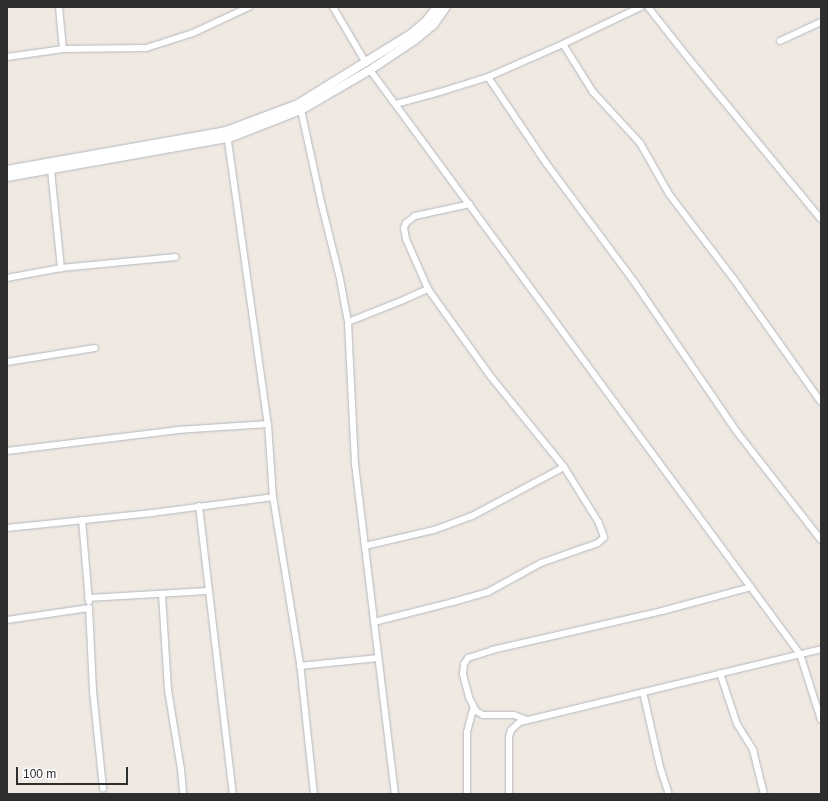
<!DOCTYPE html>
<style>
body{margin:0}
#map{position:relative;width:828px;height:801px;overflow:hidden;background:#efe9e1;font-family:Arial,sans-serif}
div>[style]{position:absolute}
.roads{filter:drop-shadow(0 0 1px #b4b7c1) drop-shadow(0 0 1px #b4b7c1)}
.street>*{height:6px;margin:-3px;padding:0 3px;transform-origin:3px;border-radius:3px;background:#fff}
.secondary>*{height:8px;margin:-4px;padding:0 4px;transform-origin:4px;border-radius:4px;background:#fff}
span{translate:-50% -50%;white-space:nowrap;text-align:center;line-height:1.15;-webkit-text-stroke:4px #fff;paint-order:stroke}
.frame{position:absolute;inset:0;border:8px solid #2e2e2e;pointer-events:none}
.scale{position:absolute;left:16px;top:767px;width:112px;height:18px;box-sizing:border-box;border:2px solid #2e2e2e;border-top:0;padding-left:5px;font-size:12px;line-height:14px;white-space:nowrap;color:#2e2e2e;-webkit-text-stroke:3px #fff;paint-order:stroke}
</style>
<div id="map">
<div class="roads">
<div class="street">
<div style="left:59px;top:7px;width:42px;rotate:84.6deg"></div>
<div style="left:333px;top:7px;width:65px;rotate:59.5deg"></div>
<div style="left:648px;top:7px;width:66px;rotate:51.7deg"></div>
<div style="left:689px;top:59px;width:207px;rotate:50.5deg"></div>
<div style="left:780px;top:41px;width:45px;rotate:-24.9deg"></div>
<div style="left:563px;top:44px;width:57px;rotate:58deg"></div>
<div style="left:593px;top:92px;width:69px;rotate:47.3deg"></div>
<div style="left:640px;top:143px;width:59px;rotate:60.4deg"></div>
<div style="left:669px;top:194px;width:106px;rotate:52.7deg"></div>
<div style="left:733px;top:278px;width:152px;rotate:54.6deg"></div>
<div style="left:7px;top:57px;width:57px;rotate:-8.1deg"></div>
<div style="left:63px;top:49px;width:83px;rotate:-0.7deg"></div>
<div style="left:146px;top:48px;width:49px;rotate:-17.7deg"></div>
<div style="left:193px;top:33px;width:62px;rotate:-24.9deg"></div>
<div style="left:370px;top:70px;width:725px;rotate:53.64deg"></div>
<div style="left:800px;top:654px;width:69px;rotate:72.3deg"></div>
<div style="left:488px;top:77px;width:104px;rotate:56deg"></div>
<div style="left:546px;top:163px;width:149px;rotate:53.4deg"></div>
<div style="left:635px;top:283px;width:181px;rotate:55.6deg"></div>
<div style="left:737px;top:432px;width:137px;rotate:52.1deg"></div>
<div style="left:396px;top:104px;width:46px;rotate:-15.3deg"></div>
<div style="left:440px;top:92px;width:50px;rotate:-17.4deg"></div>
<div style="left:488px;top:77px;width:82px;rotate:-23.7deg"></div>
<div style="left:563px;top:44px;width:86px;rotate:-25.4deg"></div>
<div style="left:301px;top:110px;width:98px;rotate:77.7deg"></div>
<div style="left:322px;top:206px;width:75px;rotate:76.1deg"></div>
<div style="left:340px;top:279px;width:44px;rotate:79.5deg"></div>
<div style="left:348px;top:322px;width:142px;rotate:87.2deg"></div>
<div style="left:355px;top:464px;width:332px;rotate:83.1deg"></div>
<div style="left:227px;top:134px;width:293px;rotate:82deg"></div>
<div style="left:268px;top:424px;width:73px;rotate:86.1deg"></div>
<div style="left:273px;top:497px;width:168px;rotate:80.8deg"></div>
<div style="left:300px;top:663px;width:132px;rotate:83.9deg"></div>
<div style="left:51px;top:170px;width:99px;rotate:84.2deg"></div>
<div style="left:7px;top:278px;width:55px;rotate:-10.5deg"></div>
<div style="left:61px;top:268px;width:115px;rotate:-5.5deg"></div>
<div style="left:348px;top:322px;width:57px;rotate:-21.6deg"></div>
<div style="left:401px;top:301px;width:30px;rotate:-24deg"></div>
<div style="left:7px;top:362px;width:89px;rotate:-9deg"></div>
<div style="left:7px;top:451px;width:171px;rotate:-7deg"></div>
<div style="left:177px;top:430px;width:91px;rotate:-3.8deg"></div>
<div style="left:199px;top:506px;width:290px;rotate:83.3deg"></div>
<div style="left:82px;top:520px;width:82px;rotate:85.1deg"></div>
<div style="left:7px;top:528px;width:146px;rotate:-5.9deg"></div>
<div style="left:152px;top:513px;width:122px;rotate:-7.5deg"></div>
<div style="left:365px;top:546px;width:71px;rotate:-13.1deg"></div>
<div style="left:434px;top:530px;width:40px;rotate:-20.2deg"></div>
<div style="left:472px;top:516px;width:104px;rotate:-28deg"></div>
<div style="left:162px;top:594px;width:96px;rotate:86.4deg"></div>
<div style="left:168px;top:690px;width:80px;rotate:80.7deg"></div>
<div style="left:181px;top:769px;width:25px;rotate:85deg"></div>
<div style="left:88px;top:598px;width:120px;rotate:-3.3deg"></div>
<div style="left:7px;top:620px;width:83px;rotate:-8.3deg"></div>
<div style="left:89px;top:608px;width:83px;rotate:87.2deg"></div>
<div style="left:93px;top:691px;width:98px;rotate:84.1deg"></div>
<div style="left:374px;top:622px;width:81px;rotate:-14.2deg"></div>
<div style="left:453px;top:602px;width:36px;rotate:-16deg"></div>
<div style="left:488px;top:592px;width:60px;rotate:-28.7deg"></div>
<div style="left:541px;top:563px;width:60px;rotate:-19.3deg"></div>
<div style="left:598px;top:543px;width:8px;rotate:-45deg"></div>
<div style="left:604px;top:537px;width:15px;rotate:-110deg"></div>
<div style="left:599px;top:523px;width:66px;rotate:-122deg"></div>
<div style="left:564px;top:467px;width:116px;rotate:-129deg"></div>
<div style="left:491px;top:377px;width:108px;rotate:-125.6deg"></div>
<div style="left:428px;top:289px;width:55px;rotate:-113.7deg"></div>
<div style="left:406px;top:239px;width:11px;rotate:-100deg"></div>
<div style="left:404px;top:228px;width:5px;rotate:-68deg"></div>
<div style="left:406px;top:223px;width:11px;rotate:-38deg"></div>
<div style="left:415px;top:216px;width:56px;rotate:-12.3deg"></div>
<div style="left:300px;top:666px;width:78px;rotate:-5.9deg"></div>
<div style="left:720px;top:673px;width:54px;rotate:71.6deg"></div>
<div style="left:737px;top:724px;width:31px;rotate:58deg"></div>
<div style="left:753px;top:750px;width:45px;rotate:76deg"></div>
<div style="left:643px;top:692px;width:77px;rotate:77.2deg"></div>
<div style="left:660px;top:767px;width:28px;rotate:72deg"></div>
<div style="left:527px;top:720px;width:14px;rotate:-159deg"></div>
<div style="left:514px;top:715px;width:31px;rotate:180deg"></div>
<div style="left:483px;top:715px;width:8px;rotate:-150deg"></div>
<div style="left:476px;top:711px;width:16px;rotate:-117deg"></div>
<div style="left:469px;top:697px;width:24px;rotate:-105deg"></div>
<div style="left:463px;top:674px;width:10px;rotate:-84deg"></div>
<div style="left:464px;top:664px;width:7px;rotate:-56deg"></div>
<div style="left:468px;top:658px;width:25px;rotate:-18deg"></div>
<div style="left:492px;top:650px;width:174px;rotate:-12.9deg"></div>
<div style="left:662px;top:611px;width:92px;rotate:-15.1deg"></div>
<div style="left:467px;top:794px;width:62px;rotate:-90deg"></div>
<div style="left:467px;top:732px;width:24px;rotate:-75deg"></div>
<div style="left:509px;top:794px;width:57px;rotate:-90deg"></div>
<div style="left:509px;top:737px;width:7px;rotate:-74deg"></div>
<div style="left:511px;top:730px;width:12px;rotate:-42deg"></div>
<div style="left:520px;top:722px;width:310px;rotate:-13.6deg"></div>
</div>
<div class="secondary">
<div style="left:7px;top:170px;width:222px;rotate:-10.1deg"></div>
<div style="left:226px;top:131px;width:77px;rotate:-20.6deg"></div>
<div style="left:298px;top:104px;width:133px;rotate:-31.8deg"></div>
<div style="left:411px;top:34px;width:21px;rotate:-41deg"></div>
<div style="left:427px;top:20px;width:16px;rotate:-52deg"></div>
<div style="left:7px;top:177px;width:225px;rotate:-10deg"></div>
<div style="left:229px;top:138px;width:77px;rotate:-21.3deg"></div>
<div style="left:301px;top:110px;width:80px;rotate:-30.1deg"></div>
<div style="left:370px;top:70px;width:54px;rotate:-33.7deg"></div>
<div style="left:415px;top:40px;width:25px;rotate:-40deg"></div>
<div style="left:434px;top:24px;width:21px;rotate:-55deg"></div>
</div>
</div>
<div class="frame"></div>
<div class="scale">100 m</div>
</div>
